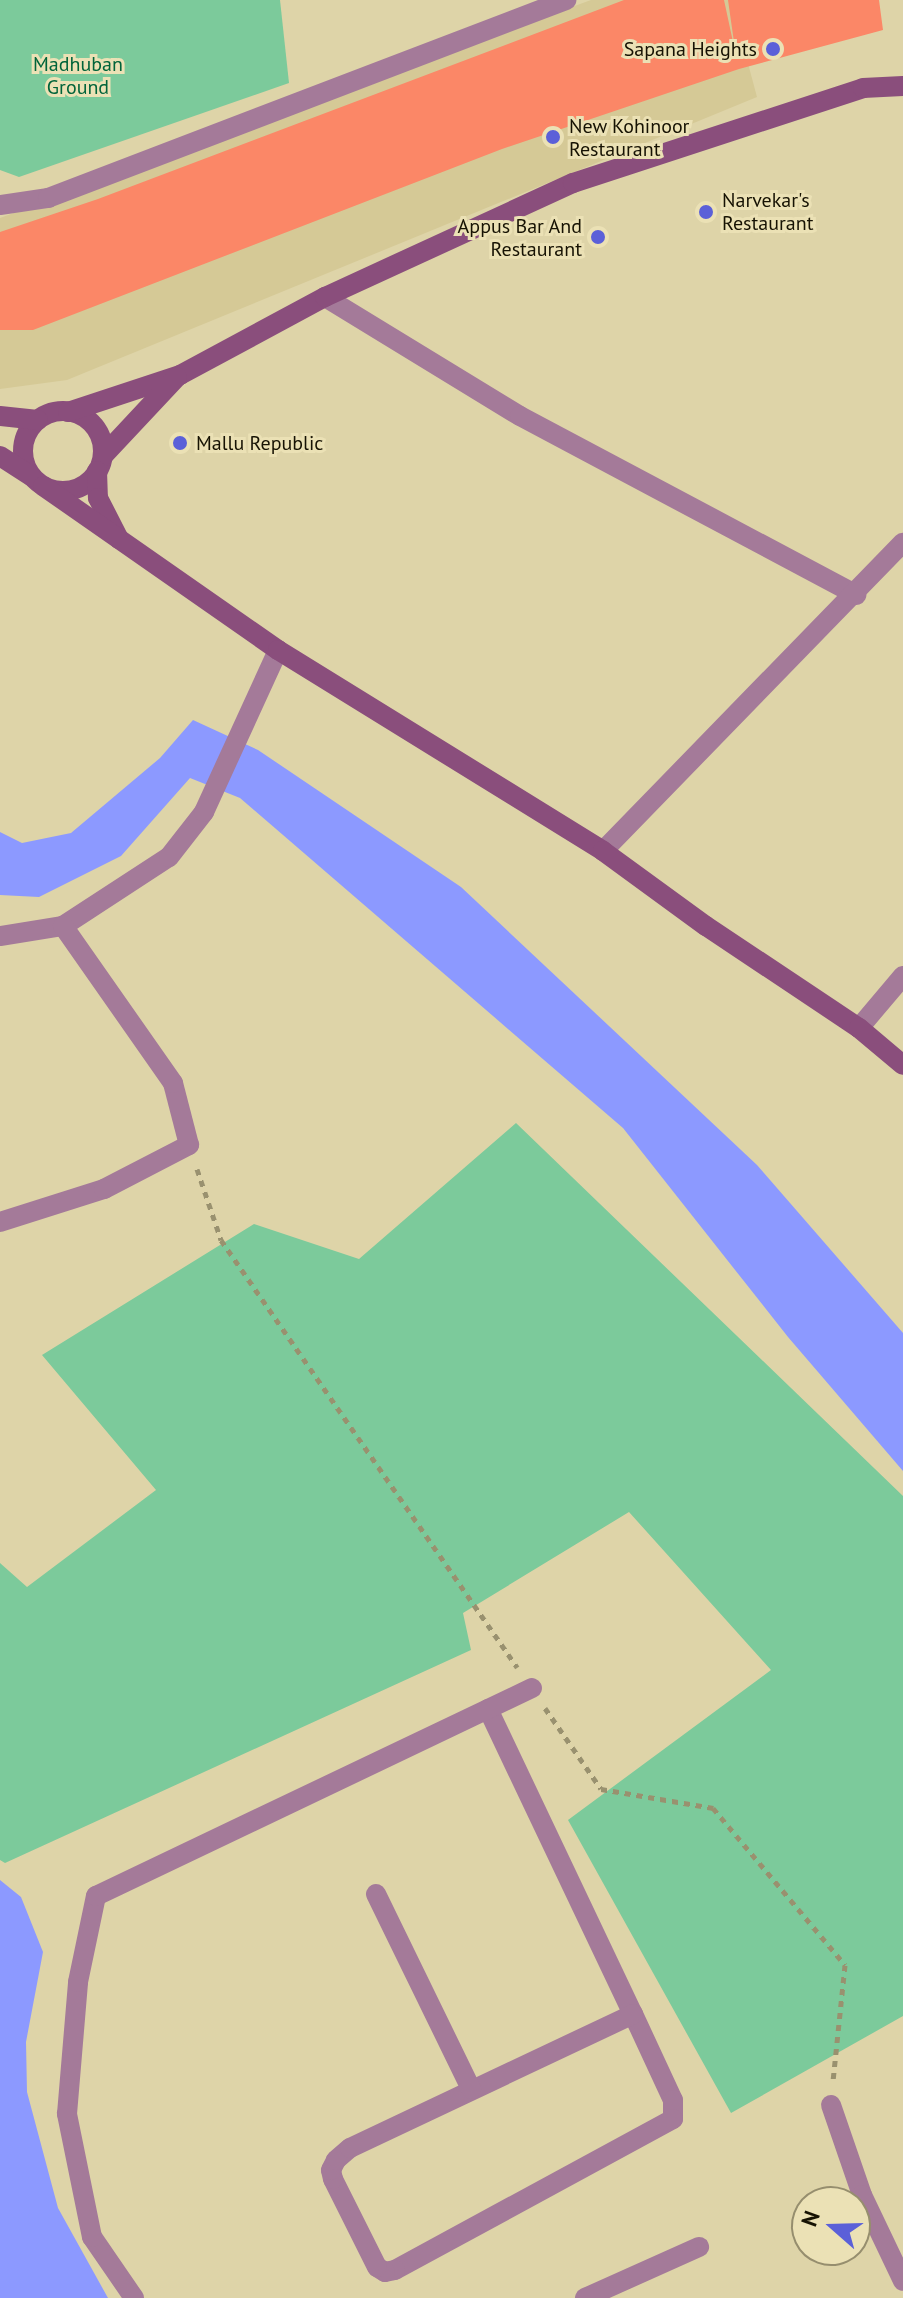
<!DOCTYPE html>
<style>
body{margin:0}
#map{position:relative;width:903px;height:2298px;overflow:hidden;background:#ded4a8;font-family:"PT Sans",sans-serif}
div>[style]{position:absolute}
.built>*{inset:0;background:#d5c996}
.green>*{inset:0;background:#7cca9b}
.water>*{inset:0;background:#8c99ff}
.building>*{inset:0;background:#fb8767}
.path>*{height:5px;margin-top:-2.5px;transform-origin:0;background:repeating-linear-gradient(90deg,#99916f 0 6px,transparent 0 12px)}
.street>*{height:20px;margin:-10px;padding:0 10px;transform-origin:10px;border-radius:10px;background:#a47a99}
.secondary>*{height:20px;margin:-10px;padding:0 10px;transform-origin:10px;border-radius:10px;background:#8a4e7c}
.secondary>.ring{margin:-10px;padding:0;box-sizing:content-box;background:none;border:20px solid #8a4e7c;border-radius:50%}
.dots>*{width:22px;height:22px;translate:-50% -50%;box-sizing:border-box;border:4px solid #ebe1b5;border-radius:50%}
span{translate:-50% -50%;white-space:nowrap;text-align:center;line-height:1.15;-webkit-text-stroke:6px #ebe1b5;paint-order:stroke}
.poi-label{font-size:20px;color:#161203}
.right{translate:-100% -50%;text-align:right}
.left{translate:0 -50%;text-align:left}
.park-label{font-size:20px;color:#00643a}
.north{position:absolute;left:791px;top:2186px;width:80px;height:80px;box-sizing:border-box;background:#ebe1b5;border:2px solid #968e6e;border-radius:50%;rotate:290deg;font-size:22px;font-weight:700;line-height:32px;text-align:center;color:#161203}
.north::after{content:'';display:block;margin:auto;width:28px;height:36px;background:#5b60d8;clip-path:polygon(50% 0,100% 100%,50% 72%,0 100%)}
</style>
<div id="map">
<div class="built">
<div style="clip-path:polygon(591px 0,731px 0,757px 97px,67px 380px,0 389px,0 218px)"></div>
</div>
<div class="green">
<div style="clip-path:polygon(0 0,280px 0,289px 83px,19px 177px,0 170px)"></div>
<div style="clip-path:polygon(516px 1123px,903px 1496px,903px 2016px,731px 2113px,568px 1820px,771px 1670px,629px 1512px,463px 1613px,471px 1650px,5px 1863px,0 1860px,0 1563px,27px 1587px,156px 1490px,42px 1355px,254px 1224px,359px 1259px)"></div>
</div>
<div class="water">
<div style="clip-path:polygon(193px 720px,258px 750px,461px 887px,757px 1165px,903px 1333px,903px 1471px,788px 1337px,623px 1128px,240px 798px,190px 778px,121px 856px,39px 897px,0 895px,0 832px,22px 843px,71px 833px,160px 758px)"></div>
<div style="clip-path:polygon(0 1880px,21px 1897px,43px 1952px,26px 2042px,27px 2092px,58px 2208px,108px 2298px,0 2298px)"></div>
</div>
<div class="building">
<div style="clip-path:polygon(624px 0,724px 0,736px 56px,728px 0,879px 0,883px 30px,739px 69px,502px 149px,33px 330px,0 330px,0 232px,98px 199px)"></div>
</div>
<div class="path">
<div style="left:197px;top:1169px;width:75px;rotate:71.3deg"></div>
<div style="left:221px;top:1240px;width:520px;rotate:55.27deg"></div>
<div style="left:545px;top:1708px;width:98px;rotate:55.3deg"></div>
<div style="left:601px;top:1789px;width:114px;rotate:9.6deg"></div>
<div style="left:713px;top:1808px;width:205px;rotate:49.9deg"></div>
<div style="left:845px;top:1965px;width:117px;rotate:95.9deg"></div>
</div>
<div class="street">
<div style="left:0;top:205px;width:49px;rotate:-8.3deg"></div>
<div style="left:48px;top:198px;width:555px;rotate:-20.92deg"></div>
<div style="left:325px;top:297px;width:228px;rotate:31.4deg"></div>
<div style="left:520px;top:416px;width:381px;rotate:28deg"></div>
<div style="left:603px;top:851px;width:430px;rotate:-45.8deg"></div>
<div style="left:0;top:936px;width:64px;rotate:-9deg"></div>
<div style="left:63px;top:926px;width:126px;rotate:-33.1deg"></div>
<div style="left:169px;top:857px;width:57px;rotate:-52.1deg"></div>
<div style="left:204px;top:812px;width:178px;rotate:-65.4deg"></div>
<div style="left:859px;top:1028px;width:68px;rotate:-49.8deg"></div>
<div style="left:0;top:1222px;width:109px;rotate:-17.6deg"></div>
<div style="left:104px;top:1189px;width:96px;rotate:-27.4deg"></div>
<div style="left:189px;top:1145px;width:64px;rotate:-104.5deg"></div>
<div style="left:173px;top:1083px;width:192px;rotate:-125deg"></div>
<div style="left:488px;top:1709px;width:338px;rotate:64.6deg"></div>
<div style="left:633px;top:2014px;width:95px;rotate:65.1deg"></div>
<div style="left:673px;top:2100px;width:19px;rotate:90deg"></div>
<div style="left:673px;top:2119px;width:316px;rotate:151.5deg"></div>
<div style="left:395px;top:2270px;width:10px;rotate:169deg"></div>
<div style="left:385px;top:2272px;width:9px;rotate:-148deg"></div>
<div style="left:377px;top:2267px;width:98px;rotate:-116.6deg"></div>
<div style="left:333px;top:2179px;width:9px;rotate:-103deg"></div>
<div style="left:331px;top:2170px;width:11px;rotate:-63deg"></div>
<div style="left:336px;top:2160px;width:18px;rotate:-41deg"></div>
<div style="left:350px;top:2148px;width:313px;rotate:-25.3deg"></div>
<div style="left:376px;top:1894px;width:217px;rotate:64deg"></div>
<div style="left:831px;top:2105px;width:95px;rotate:71deg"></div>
<div style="left:862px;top:2195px;width:95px;rotate:64.5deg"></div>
<div style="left:134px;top:2298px;width:74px;rotate:-124.5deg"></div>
<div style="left:92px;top:2237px;width:126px;rotate:-101.5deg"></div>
<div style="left:67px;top:2114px;width:132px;rotate:-85.2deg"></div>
<div style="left:78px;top:1982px;width:88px;rotate:-78.2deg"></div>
<div style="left:96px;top:1896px;width:483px;rotate:-25.5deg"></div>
<div style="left:585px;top:2298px;width:125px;rotate:-24.1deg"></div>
</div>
<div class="secondary">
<div class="ring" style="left:23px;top:411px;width:60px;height:60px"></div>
<div style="left:68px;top:412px;width:118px;rotate:-18.3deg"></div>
<div style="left:180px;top:375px;width:165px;rotate:-28.3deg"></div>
<div style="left:325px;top:297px;width:273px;rotate:-24.7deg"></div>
<div style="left:573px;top:183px;width:305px;rotate:-18.1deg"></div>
<div style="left:863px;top:88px;width:40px;rotate:-2.9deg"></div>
<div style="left:0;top:416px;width:38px;rotate:6deg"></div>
<div style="left:0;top:456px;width:37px;rotate:33deg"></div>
<div style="left:103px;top:456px;width:108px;rotate:-46.9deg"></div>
<div style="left:97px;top:471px;width:27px;rotate:88deg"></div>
<div style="left:98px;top:498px;width:46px;rotate:62.9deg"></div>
<div style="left:43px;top:486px;width:287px;rotate:34.9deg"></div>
<div style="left:278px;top:650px;width:382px;rotate:31.7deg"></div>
<div style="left:603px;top:851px;width:127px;rotate:36.1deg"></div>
<div style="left:706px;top:926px;width:184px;rotate:33.7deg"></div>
<div style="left:859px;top:1028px;width:57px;rotate:40.1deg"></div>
</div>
<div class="dots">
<div style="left:773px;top:49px;background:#5b60d8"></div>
<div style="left:553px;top:137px;background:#5b60d8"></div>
<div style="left:706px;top:212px;background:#5b60d8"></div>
<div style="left:598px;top:237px;background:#5b60d8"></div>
<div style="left:180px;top:443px;background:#5b60d8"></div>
</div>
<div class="poi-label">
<span class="right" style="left:757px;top:49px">Sapana Heights</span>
<span class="left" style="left:569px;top:138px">New Kohinoor<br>Restaurant</span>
<span class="left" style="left:722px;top:212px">Narvekar's<br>Restaurant</span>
<span class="right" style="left:582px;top:238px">Appus Bar And<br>Restaurant</span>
<span class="left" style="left:196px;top:443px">Mallu Republic</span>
</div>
<div class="park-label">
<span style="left:78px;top:76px">Madhuban<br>Ground</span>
</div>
<div class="north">N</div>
</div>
